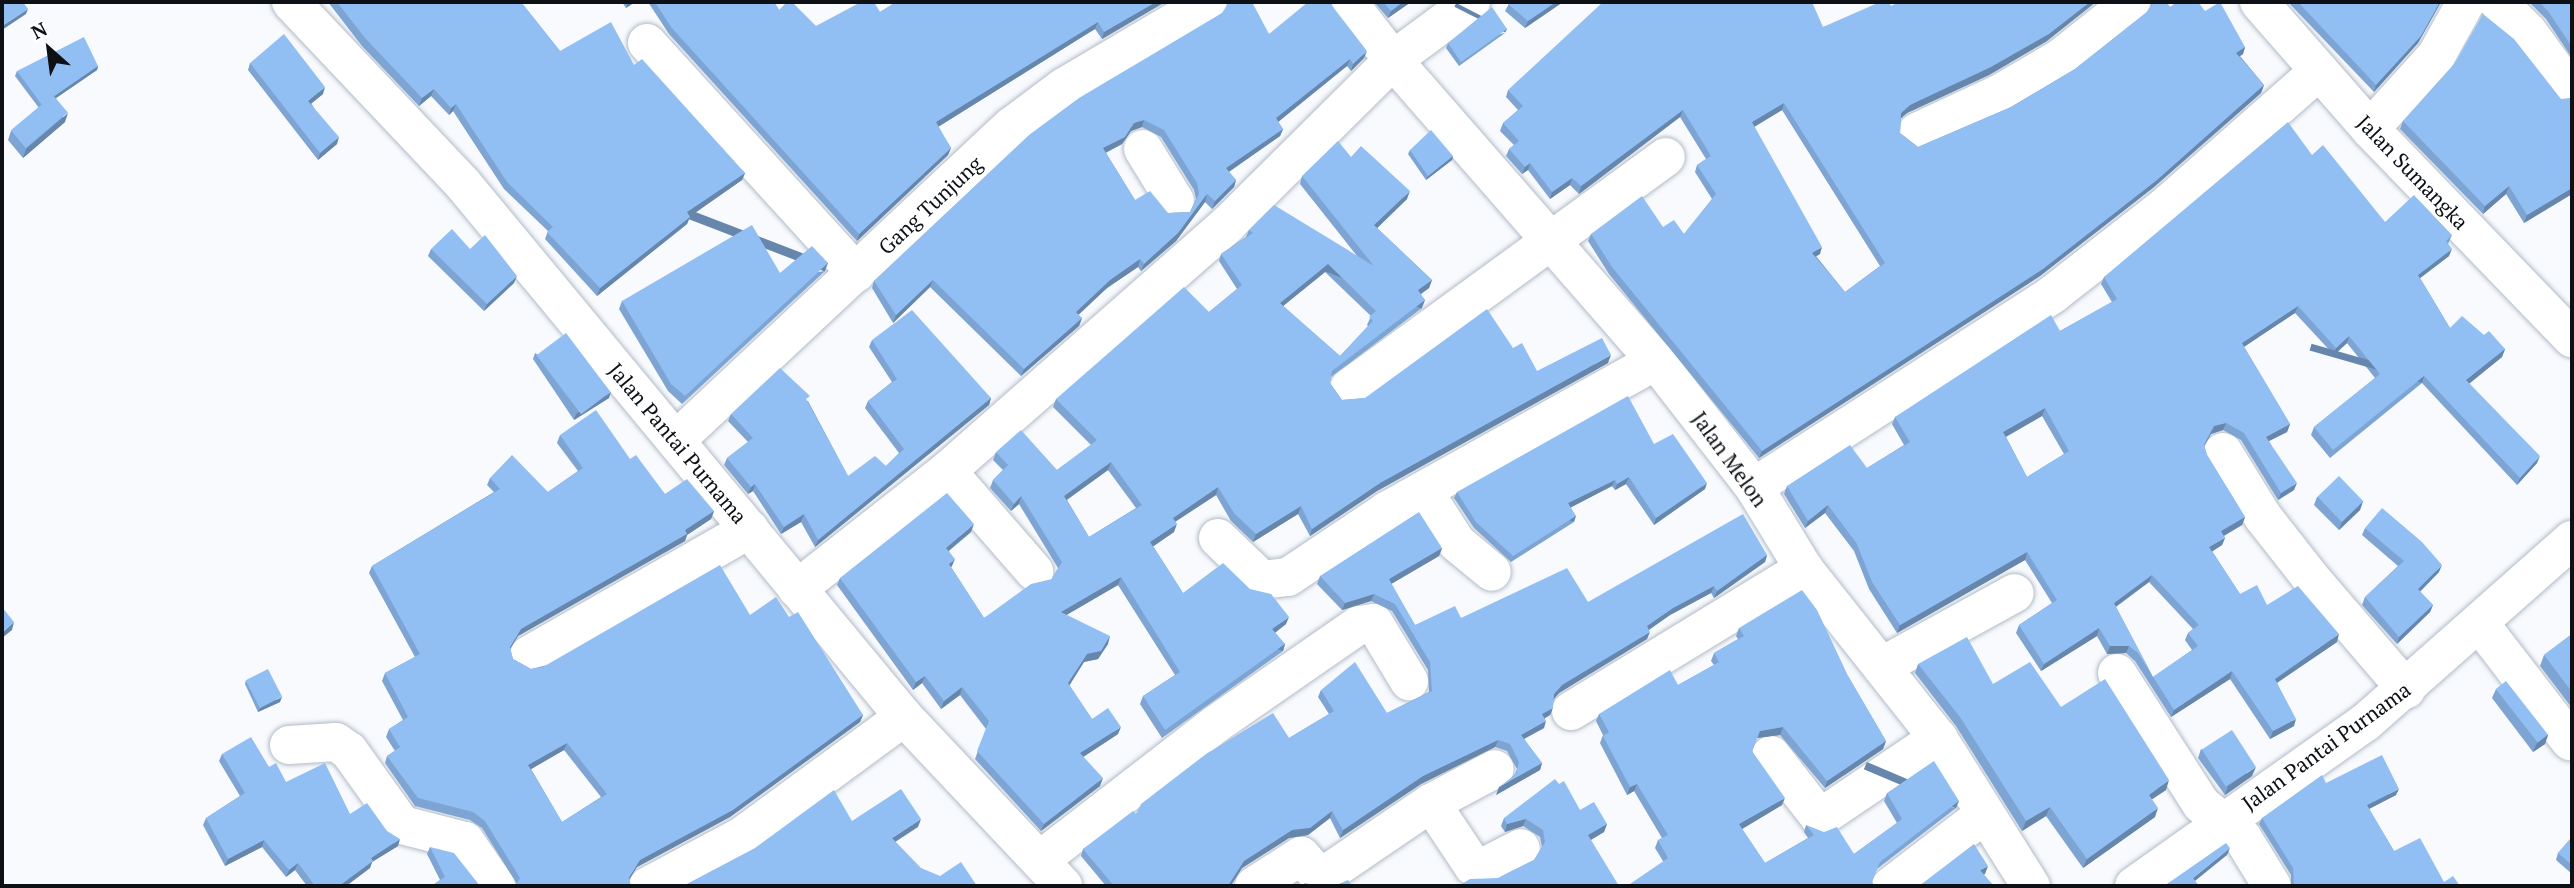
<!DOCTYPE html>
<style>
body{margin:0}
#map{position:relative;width:2574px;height:888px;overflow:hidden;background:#f8fafd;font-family:"PT Serif",serif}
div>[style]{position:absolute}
.roads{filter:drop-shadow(0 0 2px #b1bbc7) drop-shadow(0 0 2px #b1bbc7)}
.minor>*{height:38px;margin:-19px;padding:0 19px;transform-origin:19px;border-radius:19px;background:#fff}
.wall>*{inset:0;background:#7da4d2}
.shaded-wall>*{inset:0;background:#6686ab;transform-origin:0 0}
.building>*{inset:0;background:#91bff4;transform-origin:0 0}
span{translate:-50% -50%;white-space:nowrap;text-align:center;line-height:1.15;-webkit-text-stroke:6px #fff;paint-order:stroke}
.street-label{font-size:21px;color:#0d1015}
.frame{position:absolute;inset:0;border:4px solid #0d1015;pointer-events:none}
.north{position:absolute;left:14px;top:14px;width:70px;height:70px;-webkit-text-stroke:5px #fff;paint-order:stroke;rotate:332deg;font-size:19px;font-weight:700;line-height:28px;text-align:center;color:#0d1015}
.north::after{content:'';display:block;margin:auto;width:24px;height:32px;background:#0d1015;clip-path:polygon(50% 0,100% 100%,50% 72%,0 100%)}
</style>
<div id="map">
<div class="roads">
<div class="minor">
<div style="left:291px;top:2px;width:250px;rotate:46.6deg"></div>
<div style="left:463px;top:184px;width:692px;rotate:50.4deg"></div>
<div style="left:904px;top:717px;width:232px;rotate:46.7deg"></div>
<div style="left:1348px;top:2px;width:73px;rotate:52.2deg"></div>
<div style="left:1393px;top:60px;width:400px;rotate:48.9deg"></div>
<div style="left:1656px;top:361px;width:160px;rotate:52.1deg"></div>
<div style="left:1754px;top:487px;width:96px;rotate:58.6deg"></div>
<div style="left:1804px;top:569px;width:216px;rotate:51.6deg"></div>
<div style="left:1938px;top:738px;width:175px;rotate:57.9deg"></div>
<div style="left:2259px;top:2px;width:169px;rotate:48.8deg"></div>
<div style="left:2370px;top:129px;width:291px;rotate:46deg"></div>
<div style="left:2498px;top:2px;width:42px;rotate:45deg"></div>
<div style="left:2528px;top:32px;width:68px;rotate:54deg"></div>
<div style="left:647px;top:43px;width:311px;rotate:47.7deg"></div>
<div style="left:2370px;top:129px;width:98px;rotate:-47.9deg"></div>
<div style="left:2436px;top:56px;width:62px;rotate:-60.9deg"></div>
<div style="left:1917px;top:132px;width:90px;rotate:-24.9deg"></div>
<div style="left:1999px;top:94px;width:69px;rotate:-30.3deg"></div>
<div style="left:2059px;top:59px;width:92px;rotate:-38.4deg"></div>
<div style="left:1143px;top:149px;width:61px;rotate:58.4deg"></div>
<div style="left:1349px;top:388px;width:392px;rotate:-36.1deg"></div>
<div style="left:676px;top:440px;width:460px;rotate:-43.1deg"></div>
<div style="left:1012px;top:126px;width:65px;rotate:-36.9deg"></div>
<div style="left:1064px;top:87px;width:167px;rotate:-30.6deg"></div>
<div style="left:2223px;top:452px;width:76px;rotate:58.4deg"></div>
<div style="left:2263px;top:517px;width:76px;rotate:51.9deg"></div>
<div style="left:2310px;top:577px;width:148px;rotate:49.4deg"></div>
<div style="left:947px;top:471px;width:133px;rotate:49deg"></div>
<div style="left:1754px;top:487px;width:356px;rotate:-32.8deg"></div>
<div style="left:2053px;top:294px;width:146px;rotate:-38deg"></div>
<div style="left:2168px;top:204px;width:201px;rotate:-41.4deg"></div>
<div style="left:1425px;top:493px;width:59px;rotate:57.4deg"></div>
<div style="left:1457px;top:543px;width:45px;rotate:39.6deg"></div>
<div style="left:1218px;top:538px;width:61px;rotate:43.7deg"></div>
<div style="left:1262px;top:580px;width:26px;rotate:-7deg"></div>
<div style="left:1288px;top:577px;width:120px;rotate:-33.8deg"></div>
<div style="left:1388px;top:510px;width:307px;rotate:-29.1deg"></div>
<div style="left:797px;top:589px;width:191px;rotate:-38.2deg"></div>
<div style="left:947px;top:471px;width:374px;rotate:-41.3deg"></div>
<div style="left:1228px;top:224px;width:233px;rotate:-44.8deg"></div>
<div style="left:1393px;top:60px;width:97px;rotate:-36.6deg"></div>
<div style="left:2480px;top:624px;width:148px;rotate:52.4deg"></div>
<div style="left:529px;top:655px;width:254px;rotate:-29.7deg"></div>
<div style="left:1884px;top:665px;width:149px;rotate:-28.8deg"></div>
<div style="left:2117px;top:673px;width:156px;rotate:57.3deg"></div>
<div style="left:2201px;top:804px;width:53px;rotate:38.8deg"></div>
<div style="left:2242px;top:837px;width:57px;rotate:58.5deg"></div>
<div style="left:1571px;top:711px;width:273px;rotate:-31.4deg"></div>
<div style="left:289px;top:745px;width:47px;rotate:-3.7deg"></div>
<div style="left:336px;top:742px;width:16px;rotate:35deg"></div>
<div style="left:349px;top:751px;width:91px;rotate:54.4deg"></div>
<div style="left:402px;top:825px;width:65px;rotate:14.3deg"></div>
<div style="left:465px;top:841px;width:55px;rotate:55.4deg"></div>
<div style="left:1771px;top:755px;width:80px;rotate:52.1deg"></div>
<div style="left:1820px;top:818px;width:143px;rotate:-34.1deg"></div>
<div style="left:1431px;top:803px;width:76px;rotate:56.3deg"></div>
<div style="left:1473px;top:866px;width:13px"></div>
<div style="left:1486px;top:866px;width:39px;rotate:-27deg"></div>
<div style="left:1040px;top:860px;width:222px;rotate:-37.7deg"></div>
<div style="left:1216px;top:724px;width:174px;rotate:-34.7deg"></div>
<div style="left:1359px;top:625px;width:15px;rotate:-8deg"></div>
<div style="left:1374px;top:623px;width:68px;rotate:58.9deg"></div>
<div style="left:648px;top:886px;width:106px;rotate:-28deg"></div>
<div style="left:742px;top:836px;width:201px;rotate:-36.3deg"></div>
<div style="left:1254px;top:886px;width:56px;rotate:-32.6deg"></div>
<div style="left:1301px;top:856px;width:27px;rotate:48deg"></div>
<div style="left:1319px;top:876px;width:6px;rotate:-9deg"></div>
<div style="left:1325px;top:875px;width:128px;rotate:-34.2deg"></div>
<div style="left:1431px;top:803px;width:72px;rotate:-28deg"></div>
<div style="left:1891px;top:886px;width:118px;rotate:-37.5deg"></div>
<div style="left:2134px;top:886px;width:284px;rotate:-35.3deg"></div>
<div style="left:2366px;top:722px;width:275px;rotate:-41.5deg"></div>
</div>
</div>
<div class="wall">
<div style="clip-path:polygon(328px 2px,521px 2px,560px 51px,634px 65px,745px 173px,742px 180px,690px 216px,687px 224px,597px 296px,545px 239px,548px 231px,504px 189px,453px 111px,449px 115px,431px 96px,419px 106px,362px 46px)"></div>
<div style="clip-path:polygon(622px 2px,635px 2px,626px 8px)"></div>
<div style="clip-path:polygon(648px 2px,774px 2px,779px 10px,816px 26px,880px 12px,896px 2px,1165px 2px,1102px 39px,1095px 29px,938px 127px,951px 148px,948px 155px,857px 241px,669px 34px)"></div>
<div style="clip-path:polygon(1374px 2px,1411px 2px,1388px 18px)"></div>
<div style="clip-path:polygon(1510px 2px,1563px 2px,1525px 28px,1505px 11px)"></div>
<div style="clip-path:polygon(evenodd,2151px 2px,2166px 2px,2170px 7px,2205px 11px,2245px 47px,2243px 54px,2240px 56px,2264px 85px,2261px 93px,2154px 187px,2040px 276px,1759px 458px,1609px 274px,1588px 241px,1591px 234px,1663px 227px,1684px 234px,1712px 199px,1695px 172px,1697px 165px,1706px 159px,1680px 117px,1579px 194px,1570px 185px,1550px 199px,1528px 170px,1522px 174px,1506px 156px,1509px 149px,1514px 145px,1500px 131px,1503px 123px,1518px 110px,1506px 97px,1508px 90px,1823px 27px,1891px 6px,2047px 41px,1989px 75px,1907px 113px,1901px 118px,1900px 133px,1918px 147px,2011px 107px,2075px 69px,2147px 12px,2151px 6px,2151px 2px,1782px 110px,1880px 266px,1845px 292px,1816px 256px,1820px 254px,1754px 127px,1782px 110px)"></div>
<div style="clip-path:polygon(2288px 2px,2441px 2px,2418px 43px,2374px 92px)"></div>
<div style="clip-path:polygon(2529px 2px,2572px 2px,2572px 58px,2546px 19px)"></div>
<div style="clip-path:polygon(evenodd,1333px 7px,1364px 58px,1351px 71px,1347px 66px,1278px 122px,1283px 129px,1280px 136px,1229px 172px,1236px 180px,1234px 187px,1212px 209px,1205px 202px,1176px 241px,1141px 271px,1138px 267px,1107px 288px,1078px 315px,1082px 318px,1079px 326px,1021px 376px,930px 287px,893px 323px,872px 288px,874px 281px,1222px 13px,1269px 34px,1333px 7px,1142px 127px,1161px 137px,1194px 190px,1196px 199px,1190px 212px,1168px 213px,1135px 200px,1106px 153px,1122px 144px,1131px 131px,1142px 127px)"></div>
<div style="clip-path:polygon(1505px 33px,1459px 66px,1446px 48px,1448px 43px)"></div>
<div style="clip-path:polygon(250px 63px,323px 94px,311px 103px,337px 144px,318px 160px,248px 70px)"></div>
<div style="clip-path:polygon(98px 66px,97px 70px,56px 98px,65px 122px,23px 158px,8px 140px,11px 131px,39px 108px,15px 76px,17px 71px)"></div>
<div style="clip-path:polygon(2572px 98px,2572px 194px,2524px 223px,2506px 194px,2483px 214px,2400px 129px,2403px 121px)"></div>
<div style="clip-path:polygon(1410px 150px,1453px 156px,1452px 160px,1426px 180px,1408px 154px)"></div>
<div style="clip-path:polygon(evenodd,2312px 155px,2385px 222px,2452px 235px,2448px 244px,2449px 256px,2420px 278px,2450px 328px,2484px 335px,2505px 349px,2502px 357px,2469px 383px,2537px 463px,2517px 485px,2422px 383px,2330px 458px,2311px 435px,2314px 427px,2375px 378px,2347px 343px,2334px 355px,2295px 313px,2244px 347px,2290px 424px,2287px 432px,2269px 441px,2294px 490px,2278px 500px,2241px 440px,2223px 430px,2211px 434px,2204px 446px,2207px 455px,2245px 517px,2242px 525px,2224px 536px,2225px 538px,2222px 545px,2212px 551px,2240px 594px,2267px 605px,2337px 642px,2277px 683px,2294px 726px,2270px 739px,2230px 679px,2171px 717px,2135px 661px,2126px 653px,2107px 654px,2097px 636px,2041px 671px,2016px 633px,2019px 625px,2052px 603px,2025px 560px,1897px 633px,1869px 589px,1854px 551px,1825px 513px,1805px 528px,1784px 494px,1787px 486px,1867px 468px,1904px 445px,1892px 424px,1895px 417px,2060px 331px,2112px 302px,2101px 284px,2104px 277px,2312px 155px,2042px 416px,2064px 454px,2027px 477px,2006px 437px,2042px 416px,2312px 155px,2149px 582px,2193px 629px,2188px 633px,2185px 640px,2192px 650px,2153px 677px,2116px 607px,2149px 582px)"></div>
<div style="clip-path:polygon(evenodd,1351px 157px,1407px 199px,1377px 228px,1432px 280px,1429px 288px,1421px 294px,1422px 308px,1331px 377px,1330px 383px,1342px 400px,1365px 398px,1513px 348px,1537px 371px,1608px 363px,1377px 491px,1310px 536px,1298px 514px,1253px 542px,1231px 521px,1216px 495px,1175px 522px,1174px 532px,1153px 546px,1183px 593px,1286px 624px,1275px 633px,1285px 644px,1283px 651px,1162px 738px,1140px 704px,1143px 696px,1175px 675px,1118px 585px,1066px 615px,1108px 644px,1098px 659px,1084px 662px,1069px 685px,1092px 719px,1118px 734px,1083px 757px,1100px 786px,1041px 831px,975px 759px,986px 729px,960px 695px,941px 709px,922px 683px,913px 690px,837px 585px,840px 578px,971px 532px,949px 551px,952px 566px,951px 567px,984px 618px,1052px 579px,1058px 568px,1019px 504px,1011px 511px,990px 488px,993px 480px,1003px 470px,993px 460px,996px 452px,1057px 470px,1091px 445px,1053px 407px,1056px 399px,1209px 312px,1237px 289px,1219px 261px,1221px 254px,1246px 237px,1249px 230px,1357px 256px,1300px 184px,1302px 176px,1351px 157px,1325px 272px,1371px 316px,1367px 325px,1368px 326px,1340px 356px,1283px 306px,1325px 272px,1351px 157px,1108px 470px,1136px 508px,1089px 537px,1067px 500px,1108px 470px)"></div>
<div style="clip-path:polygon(431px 249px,470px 249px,514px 283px,484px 311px,428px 256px)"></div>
<div style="clip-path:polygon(825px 271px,682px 404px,668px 391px,619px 309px,622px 301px)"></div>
<div style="clip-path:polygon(872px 340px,991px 398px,989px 405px,815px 547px,801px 522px,781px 534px,753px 491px,748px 494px,724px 465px,727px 458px,748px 442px,728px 421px,731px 414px,808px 401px,848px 476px,886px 466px,899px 453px,865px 408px,868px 401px,892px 382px,869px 347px)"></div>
<div style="clip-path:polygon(535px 353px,609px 398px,574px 420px,533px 359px)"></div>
<div style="clip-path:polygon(evenodd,560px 435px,630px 459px,665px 494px,714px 511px,711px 519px,687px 535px,685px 541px,518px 636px,510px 649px,513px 659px,531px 669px,750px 615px,789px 617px,863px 715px,860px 722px,730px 817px,637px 867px,517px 884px,482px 828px,470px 820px,415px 806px,385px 763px,387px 756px,395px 751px,386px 737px,389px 729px,403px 720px,382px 681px,385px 673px,415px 657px,369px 573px,372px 566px,494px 492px,487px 485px,490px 478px,548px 492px,578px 471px,557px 443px,560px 435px,564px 750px,601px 797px,562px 822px,531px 769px,564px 750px)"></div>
<div style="clip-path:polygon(1654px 444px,1705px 489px,1654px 525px,1626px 484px,1615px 490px,1612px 486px,1571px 507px,1574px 522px,1511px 562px,1474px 528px,1454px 498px,1457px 492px)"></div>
<div style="clip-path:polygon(2317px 497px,2363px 501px,2360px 510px,2339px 530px,2314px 505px)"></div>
<div style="clip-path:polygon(2365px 528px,2439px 572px,2420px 592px,2433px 605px,2430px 612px,2397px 644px,2362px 605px,2365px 597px,2398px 566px,2362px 535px)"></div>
<div style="clip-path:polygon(1442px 548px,1439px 556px,1391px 584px,1415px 625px,1461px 618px,1588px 602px,1767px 555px,1765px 562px,1714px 598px,1711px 593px,1670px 615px,1649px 630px,1647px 639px,1559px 693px,1554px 699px,1550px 715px,1545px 718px,1544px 728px,1524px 739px,1542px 763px,1540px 770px,1496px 795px,1515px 774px,1517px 769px,1507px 751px,1495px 747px,1421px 784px,1340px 838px,1330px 818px,1308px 835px,1289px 838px,1242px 868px,1231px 886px,1106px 886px,1081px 856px,1083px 849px,1136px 814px,1289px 738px,1329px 714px,1318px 697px,1321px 690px,1387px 713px,1429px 692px,1428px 670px,1392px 611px,1371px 601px,1342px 610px,1317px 584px,1320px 576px)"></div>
<div style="clip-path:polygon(1739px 628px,1848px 676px,1886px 741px,1883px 749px,1825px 788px,1780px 735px,1757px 738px,1752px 751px,1782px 805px,1742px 829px,1765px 863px,1808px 838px,1804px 832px,1806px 825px,1854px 854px,1897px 823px,1884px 801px,1887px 793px,1956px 808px,1877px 869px,1872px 881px,1663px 861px,1655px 848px,1658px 840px,1662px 838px,1634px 791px,1627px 795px,1600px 743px,1603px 735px,1596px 721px,1599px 714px,1678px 685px,1714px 665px,1711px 661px,1714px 653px,1738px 639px,1736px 636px)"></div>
<div style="clip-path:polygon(2572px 634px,2572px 708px,2540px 666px,2544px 655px)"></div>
<div style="clip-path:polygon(1918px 664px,1993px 684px,2061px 707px,2166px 790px,2152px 799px,2155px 817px,2083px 868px,2046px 816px,2022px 831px,1956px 726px,1915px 673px)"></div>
<div style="clip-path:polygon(246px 680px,280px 702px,258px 712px,245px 684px)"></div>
<div style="clip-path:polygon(2496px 689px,2548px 735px,2545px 744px,2533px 752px,2492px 698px)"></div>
<div style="clip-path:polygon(2201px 749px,2252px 776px,2225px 795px,2198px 758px)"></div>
<div style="clip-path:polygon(222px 754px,269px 767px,286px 782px,350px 814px,398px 846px,372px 862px,370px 868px,346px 886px,307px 886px,295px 870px,286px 877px,262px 847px,225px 866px,203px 825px,206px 818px,240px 796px,219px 761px)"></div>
<div style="clip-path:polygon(2326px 783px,2396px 795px,2369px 809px,2394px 851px,2444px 882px,2460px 886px,2291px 886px,2291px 875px,2259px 824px,2262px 818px)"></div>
<div style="clip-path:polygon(1580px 810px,1607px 824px,1604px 832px,1591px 840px,1498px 878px,1534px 860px,1542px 847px,1540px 837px,1523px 826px,1505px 832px,1501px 826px,1504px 818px)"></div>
<div style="clip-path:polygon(2572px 837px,2572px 874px,2556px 860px,2558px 853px)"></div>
<div style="clip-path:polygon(430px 847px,480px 886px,432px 886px,433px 885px,440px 880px,427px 854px)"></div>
</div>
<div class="shaded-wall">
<div style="clip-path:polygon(628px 2px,635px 2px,626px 8px)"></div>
<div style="clip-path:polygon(1156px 2px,1165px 2px,1102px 39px,1104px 32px)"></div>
<div style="clip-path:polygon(1403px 2px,1411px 2px,1388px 18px,1391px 11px)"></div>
<div style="clip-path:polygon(1556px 2px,1563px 2px,1525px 28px,1528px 21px)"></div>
<div style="clip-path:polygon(2090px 2px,2096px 2px,2047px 41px,1989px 75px,1907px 113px,1899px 120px,1901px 113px,1910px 105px)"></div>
<div style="clip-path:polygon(2440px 2px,2441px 2px,2418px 43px,2374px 92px,2376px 85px)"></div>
<div style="clip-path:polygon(28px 9px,26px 14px,2px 30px,2px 26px)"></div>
<div style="clip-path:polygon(1098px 22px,1095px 29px,933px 130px,936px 122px)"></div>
<div style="left:1507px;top:29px;width:4px;height:57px;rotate:117deg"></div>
<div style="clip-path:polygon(2245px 47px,2243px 54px,2234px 60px,2236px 53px)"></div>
<div style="clip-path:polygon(1367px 51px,1364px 58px,1351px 71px,1353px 64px)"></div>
<div style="clip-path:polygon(1350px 59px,1347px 66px,1273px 126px,1276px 118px)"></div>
<div style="clip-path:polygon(98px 66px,97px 70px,40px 109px,42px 105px)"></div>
<div style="clip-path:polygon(2264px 85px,2261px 93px,2154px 187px,2040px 276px,1759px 458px,1762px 451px)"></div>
<div style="clip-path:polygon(325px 87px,323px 94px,306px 108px,308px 101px)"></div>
<div style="clip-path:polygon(434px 89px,431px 96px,419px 106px,422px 98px)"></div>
<div style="clip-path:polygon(1784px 103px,1782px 110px,1749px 130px,1752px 122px)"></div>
<div style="clip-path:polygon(456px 104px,453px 111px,449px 115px,451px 108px)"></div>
<div style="clip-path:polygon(1683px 110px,1680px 117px,1579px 194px,1581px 186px)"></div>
<div style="clip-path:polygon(68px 113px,65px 122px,23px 158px,26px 149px)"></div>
<div style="clip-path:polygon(1144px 120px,1142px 127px,1131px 131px,1122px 144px,1100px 155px,1103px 148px,1134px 123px)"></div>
<div style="clip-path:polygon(1283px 129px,1280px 136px,1224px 175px,1226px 168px)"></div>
<div style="clip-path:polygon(339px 137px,337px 144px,318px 160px,320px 153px)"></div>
<div style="clip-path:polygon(951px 148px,948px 155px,857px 241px,859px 234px)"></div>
<div style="clip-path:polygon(1453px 156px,1452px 160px,1426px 180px,1428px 176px)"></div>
<div style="clip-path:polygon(1530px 163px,1528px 170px,1522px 174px,1525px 167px)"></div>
<div style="clip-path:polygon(745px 173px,742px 180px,685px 220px,687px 212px)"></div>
<div style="clip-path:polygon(1572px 178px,1570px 185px,1550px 199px,1552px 192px)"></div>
<div style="clip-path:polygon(1236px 180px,1234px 187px,1212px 209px,1215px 201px)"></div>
<div style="clip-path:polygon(2509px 186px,2506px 194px,2483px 214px,2485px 206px)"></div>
<div style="clip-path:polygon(2572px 188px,2572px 194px,2524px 223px,2527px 215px)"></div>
<div style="clip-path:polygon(1410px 191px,1407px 199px,1372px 233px,1374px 225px)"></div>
<div style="clip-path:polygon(1207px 194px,1205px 202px,1176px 241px,1141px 271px,1144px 264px)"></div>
<div style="clip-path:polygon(690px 217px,687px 224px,597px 296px,600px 288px)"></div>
<div style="clip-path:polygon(1822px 247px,1820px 254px,1810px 260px,1812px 253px)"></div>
<div style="clip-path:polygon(2452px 249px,2449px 256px,2415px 282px,2418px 275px)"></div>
<div style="clip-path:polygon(1140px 259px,1138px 267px,1107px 288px,1073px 320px,1076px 312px,1110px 280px)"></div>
<div style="left:828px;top:263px;width:9px;height:195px;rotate:111deg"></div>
<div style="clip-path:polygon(1328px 264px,1325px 272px,1277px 311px,1280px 303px)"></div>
<div style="clip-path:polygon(517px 276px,514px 283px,484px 311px,487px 304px)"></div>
<div style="clip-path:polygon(933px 280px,930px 287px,893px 323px,896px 315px)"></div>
<div style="clip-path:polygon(1432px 280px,1429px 288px,1415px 298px,1418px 290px)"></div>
<div style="left:1425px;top:300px;width:9px;height:117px;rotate:111deg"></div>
<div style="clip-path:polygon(2298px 306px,2295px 313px,2239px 350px,2242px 343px)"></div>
<div style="clip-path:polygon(1082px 318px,1079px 326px,1021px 376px,1024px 369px)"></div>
<div style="clip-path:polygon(2349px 336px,2347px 343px,2334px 355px,2336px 348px)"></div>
<div style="clip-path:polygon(2505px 349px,2502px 357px,2464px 388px,2466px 380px)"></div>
<div style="clip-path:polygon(1611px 355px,1608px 363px,1377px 491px,1310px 536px,1312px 529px,1380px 483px)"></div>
<div style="left:2424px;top:376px;width:7px;height:117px;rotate:106deg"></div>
<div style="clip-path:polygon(611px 392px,609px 398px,574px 420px,576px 414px)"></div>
<div style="clip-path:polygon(991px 398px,989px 405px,815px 547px,818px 540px)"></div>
<div style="clip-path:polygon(2045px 408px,2042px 416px,2000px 440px,2003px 432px)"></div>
<div style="clip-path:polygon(2226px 423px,2223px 430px,2211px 434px,2201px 452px,2214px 426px)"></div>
<div style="clip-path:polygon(2290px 424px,2287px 432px,2263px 444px,2266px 437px)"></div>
<div style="clip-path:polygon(2540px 456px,2537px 463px,2517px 485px,2520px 478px)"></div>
<div style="clip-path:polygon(1111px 462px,1108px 470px,1062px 503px,1064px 496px)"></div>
<div style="clip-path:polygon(1629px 477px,1626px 484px,1615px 490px,1617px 484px)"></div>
<div style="clip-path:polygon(1615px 480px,1612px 486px,1566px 510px,1568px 503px)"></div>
<div style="clip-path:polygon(1707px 483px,1705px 489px,1654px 525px,1656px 518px)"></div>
<div style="clip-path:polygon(2297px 483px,2294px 490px,2278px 500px,2281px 493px)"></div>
<div style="clip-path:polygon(755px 484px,753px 491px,748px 494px,751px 487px)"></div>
<div style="clip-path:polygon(1218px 487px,1216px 495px,1170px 525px,1173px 518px)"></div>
<div style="clip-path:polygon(1021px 496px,1019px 504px,1011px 511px,1014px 504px)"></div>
<div style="clip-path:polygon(2363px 501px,2360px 510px,2339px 530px,2342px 522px)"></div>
<div style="clip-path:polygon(1828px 505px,1825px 513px,1805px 528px,1808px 521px)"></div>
<div style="clip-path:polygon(1301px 506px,1298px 514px,1253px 542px,1256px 534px)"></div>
<div style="clip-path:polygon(714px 511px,711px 519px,687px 535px,685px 541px,518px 636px,507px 654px,510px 647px,521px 629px,685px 530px)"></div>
<div style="clip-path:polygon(804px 514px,801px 522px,781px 534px,784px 527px)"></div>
<div style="left:1576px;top:516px;width:6px;height:75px;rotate:108deg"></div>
<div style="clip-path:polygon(2245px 517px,2242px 525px,2218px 539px,2221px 531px)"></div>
<div style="clip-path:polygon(974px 524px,971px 532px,943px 555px,946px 548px)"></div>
<div style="clip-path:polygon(1177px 524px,1174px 532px,1148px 550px,1150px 542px)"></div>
<div style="clip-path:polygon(2225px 538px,2222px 545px,2207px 555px,2209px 547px)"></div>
<div style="clip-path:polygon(1442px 548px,1439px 556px,1386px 587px,1389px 579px)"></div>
<div style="clip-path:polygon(2027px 552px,2025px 560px,1897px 633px,1900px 625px)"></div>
<div style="clip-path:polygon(1767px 555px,1765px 562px,1714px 598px,1717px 591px)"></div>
<div style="clip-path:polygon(955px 559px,952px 566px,946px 572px,949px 564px)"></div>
<div style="clip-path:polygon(2442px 565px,2439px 572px,2415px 596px,2418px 589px)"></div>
<div style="clip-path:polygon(2152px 575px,2149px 582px,2111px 610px,2114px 603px)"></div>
<div style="clip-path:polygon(1121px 577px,1118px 585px,1058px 620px,1061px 612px)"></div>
<div style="clip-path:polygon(1714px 586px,1711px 593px,1670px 615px,1644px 633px,1647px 626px,1673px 608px)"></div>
<div style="clip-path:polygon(1374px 594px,1371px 601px,1342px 610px,1345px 603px)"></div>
<div style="clip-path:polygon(2433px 605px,2430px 612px,2397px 644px,2399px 637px)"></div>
<div style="clip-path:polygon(1289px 617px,1286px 624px,1269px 637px,1272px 629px)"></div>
<div style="clip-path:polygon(14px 622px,12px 630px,2px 638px,2px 633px)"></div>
<div style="clip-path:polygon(2099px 628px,2097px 636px,2041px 671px,2044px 664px)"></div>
<div style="clip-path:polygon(1650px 632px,1647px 639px,1559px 693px,1552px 701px,1554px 694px,1562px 685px)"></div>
<div style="clip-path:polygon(2339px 634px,2337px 642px,2272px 686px,2275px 679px)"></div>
<div style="clip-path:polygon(1110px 636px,1108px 644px,1098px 659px,1084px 662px,1066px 691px,1068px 683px,1087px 654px)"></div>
<div style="left:1285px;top:644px;width:7px;height:148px;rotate:106deg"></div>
<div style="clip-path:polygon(2110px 646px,2129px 646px,2126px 653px,2107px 654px)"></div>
<div style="clip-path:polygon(2232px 671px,2230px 679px,2171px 717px,2174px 710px)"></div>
<div style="clip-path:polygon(925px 676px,922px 683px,913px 690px,916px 682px)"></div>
<div style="clip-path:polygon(962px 687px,960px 695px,941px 709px,944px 701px)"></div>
<div style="clip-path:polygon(282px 697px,280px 702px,258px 712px,260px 708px)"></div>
<div style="clip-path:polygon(1553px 708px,1550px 715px,1540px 721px,1542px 714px)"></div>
<div style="clip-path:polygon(863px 715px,860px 722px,730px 817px,637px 867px,626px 885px,629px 877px,640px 860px)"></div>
<div style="clip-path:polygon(2296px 719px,2294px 726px,2270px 739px,2273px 731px)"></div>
<div style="clip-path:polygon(1546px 721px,1544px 728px,1518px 742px,1521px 735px)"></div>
<div style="clip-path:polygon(1121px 727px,1118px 734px,1077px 761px,1080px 753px)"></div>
<div style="clip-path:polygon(1783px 727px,1780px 735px,1757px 738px,1760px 731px)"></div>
<div style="clip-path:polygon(2548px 735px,2545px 744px,2533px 752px,2537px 743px)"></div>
<div style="clip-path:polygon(1498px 740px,1495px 747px,1421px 784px,1340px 838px,1343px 830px,1423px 776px)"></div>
<div style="clip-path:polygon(1886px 741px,1883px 749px,1825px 788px,1827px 781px)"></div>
<div style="clip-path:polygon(567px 743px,564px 750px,526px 772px,528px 765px)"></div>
<div style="clip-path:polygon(1542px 763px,1540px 770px,1496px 795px,1499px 787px)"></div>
<div style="clip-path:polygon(2256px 767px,2252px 776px,2225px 795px,2228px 786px)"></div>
<div style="clip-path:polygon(1103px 778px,1100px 786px,1041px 831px,1044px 824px)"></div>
<div style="clip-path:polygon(2169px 780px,2166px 790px,2145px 804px,2149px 795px)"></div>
<div style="clip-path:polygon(1637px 784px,1634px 791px,1627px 795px,1630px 787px)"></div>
<div style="clip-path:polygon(2399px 789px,2396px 795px,2365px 811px,2367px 805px)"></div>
<div style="clip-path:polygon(1785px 798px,1782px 805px,1737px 832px,1739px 824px)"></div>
<div style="left:1959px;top:801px;width:8px;height:100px;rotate:113deg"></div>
<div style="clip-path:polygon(2050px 807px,2046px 816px,2022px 831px,2026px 821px)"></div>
<div style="clip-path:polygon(2158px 808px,2155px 817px,2083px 868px,2087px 859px)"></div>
<div style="clip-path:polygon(1332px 811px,1330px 818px,1308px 835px,1289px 838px,1242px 868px,1230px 886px,1228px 886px,1244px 861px,1292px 830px)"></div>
<div style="clip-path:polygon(921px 819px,918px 827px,889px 846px,892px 838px)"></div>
<div style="clip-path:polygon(1526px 819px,1523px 826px,1505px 832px,1507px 824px)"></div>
<div style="clip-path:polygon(1607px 824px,1604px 832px,1585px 843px,1588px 835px)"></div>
<div style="clip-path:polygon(400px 839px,398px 846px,372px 862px,370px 868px,346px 886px,339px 886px,371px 858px)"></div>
<div style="clip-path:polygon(264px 840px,262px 847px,225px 866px,228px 859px)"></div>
<div style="clip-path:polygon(2230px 848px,2227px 855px,2190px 885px,2193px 878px)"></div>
<div style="clip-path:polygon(298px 863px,295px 870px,286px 877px,289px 870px)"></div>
<div style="clip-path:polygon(1988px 866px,1985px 874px,1978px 878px,1980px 870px)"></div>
</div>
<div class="building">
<div style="clip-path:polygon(2px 2px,23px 2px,28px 9px,2px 26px)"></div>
<div style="clip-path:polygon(337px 2px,521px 2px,560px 51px,611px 22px,634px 65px,642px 59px,745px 173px,687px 212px,690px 217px,600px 288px,547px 232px,553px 227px,507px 182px,456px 104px,451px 108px,434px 89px,422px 98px,365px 38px)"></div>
<div style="clip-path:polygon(655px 2px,774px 2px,779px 10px,787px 2px,792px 2px,816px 26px,861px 2px,874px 2px,880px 12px,896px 2px,1156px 2px,1104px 32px,1098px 22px,936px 122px,951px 148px,859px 234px,671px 27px)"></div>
<div style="clip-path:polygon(evenodd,1229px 2px,1252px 2px,1269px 34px,1308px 2px,1331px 2px,1333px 7px,1367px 51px,1353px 64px,1350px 59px,1276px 118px,1283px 129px,1226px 168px,1236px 180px,1215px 201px,1207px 194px,1178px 233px,1144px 264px,1140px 259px,1110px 280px,1076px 312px,1082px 318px,1024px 369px,933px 280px,896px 315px,874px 281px,1029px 135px,1079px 98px,1222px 13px,1229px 2px,1144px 120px,1164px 130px,1197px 183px,1199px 194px,1190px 212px,1168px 213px,1150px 191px,1135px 200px,1103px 148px,1125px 137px,1134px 123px,1144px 120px)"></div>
<div style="clip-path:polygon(1383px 2px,1403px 2px,1391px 11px)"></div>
<div style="clip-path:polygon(1510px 2px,1556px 2px,1528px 21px,1508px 4px)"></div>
<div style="clip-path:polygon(evenodd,1603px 2px,1812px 2px,1823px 27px,1880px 2px,1889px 2px,1891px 6px,1899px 2px,2090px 2px,2049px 34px,1991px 67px,1910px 105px,1901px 113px,1900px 133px,1918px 147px,2011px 107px,2075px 69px,2147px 12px,2154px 2px,2166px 2px,2170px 7px,2177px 2px,2198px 2px,2205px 11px,2220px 2px,2245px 47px,2236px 53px,2264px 85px,2157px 180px,2043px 269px,1762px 451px,1612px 267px,1591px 234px,1642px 196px,1663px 227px,1674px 220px,1684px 234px,1716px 194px,1697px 165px,1711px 156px,1683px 110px,1581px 186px,1572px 178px,1552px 192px,1530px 163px,1525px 167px,1509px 149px,1519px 141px,1503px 123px,1523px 106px,1508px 90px,1603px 2px,1784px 103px,1885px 263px,1845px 292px,1812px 253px,1822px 247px,1752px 122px,1784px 103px)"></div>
<div style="clip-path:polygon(2298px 2px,2440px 2px,2421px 36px,2376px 85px)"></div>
<div style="clip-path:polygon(2539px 2px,2572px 2px,2572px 47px,2548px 11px)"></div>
<div style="clip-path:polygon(1492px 7px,1507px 29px,1461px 62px,1448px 43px)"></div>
<div style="clip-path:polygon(2483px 14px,2514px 39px,2561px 99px,2572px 98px,2572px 188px,2527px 215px,2509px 186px,2485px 206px,2403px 121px,2455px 63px)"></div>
<div style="clip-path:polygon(284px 34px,325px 87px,308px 101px,339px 137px,320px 153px,250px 63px)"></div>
<div style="clip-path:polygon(84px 37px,98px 66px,54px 96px,53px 95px,42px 105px,17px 71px)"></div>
<div style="left:53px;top:95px;width:23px;height:55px;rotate:50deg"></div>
<div style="clip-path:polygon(evenodd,2288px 122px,2312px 155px,2323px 145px,2385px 222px,2414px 195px,2452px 235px,2446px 241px,2452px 249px,2418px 275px,2450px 328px,2462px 316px,2484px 335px,2489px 331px,2505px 349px,2466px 380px,2540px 456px,2520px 478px,2424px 376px,2333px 450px,2314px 427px,2380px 374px,2349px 336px,2336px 348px,2298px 306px,2242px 343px,2290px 424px,2266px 437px,2297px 483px,2281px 493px,2244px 433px,2226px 423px,2214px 426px,2204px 444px,2207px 455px,2245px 517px,2221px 531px,2225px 538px,2209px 547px,2240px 594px,2257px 585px,2267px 605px,2298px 586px,2339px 634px,2275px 679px,2296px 719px,2273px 731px,2232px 671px,2174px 710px,2138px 653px,2129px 646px,2110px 646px,2099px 628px,2044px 664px,2019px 625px,2057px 600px,2027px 552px,1900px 625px,1872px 582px,1857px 544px,1828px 505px,1808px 521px,1787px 486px,1850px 445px,1867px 468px,1910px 442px,1895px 417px,2051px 315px,2060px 331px,2117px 299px,2104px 277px,2288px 122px,2045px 408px,2069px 451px,2027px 477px,2003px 432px,2045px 408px,2288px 122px,2152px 575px,2199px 625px,2188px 633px,2198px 646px,2153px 677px,2114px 603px,2152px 575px)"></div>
<div style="clip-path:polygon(1431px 130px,1453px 156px,1428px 176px,1410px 150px)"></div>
<div style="clip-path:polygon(evenodd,1338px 141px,1351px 157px,1361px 146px,1410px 191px,1374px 225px,1432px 280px,1418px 290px,1425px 300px,1332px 371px,1330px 383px,1342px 400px,1365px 398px,1487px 309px,1513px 348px,1522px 343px,1537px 371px,1602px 338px,1611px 355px,1380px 483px,1312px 529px,1301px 506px,1256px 534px,1234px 513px,1218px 487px,1173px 518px,1177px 524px,1150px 542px,1183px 593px,1223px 563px,1250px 589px,1271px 594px,1289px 617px,1272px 629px,1285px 644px,1165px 730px,1143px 696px,1180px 672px,1121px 577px,1061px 612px,1110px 636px,1101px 651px,1087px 654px,1068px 683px,1092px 719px,1108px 708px,1121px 727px,1080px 753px,1103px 778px,1044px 824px,977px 751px,989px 721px,962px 687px,944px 701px,925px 676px,916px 682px,840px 578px,947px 493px,974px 524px,946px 548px,955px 559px,949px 564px,984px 618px,1031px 584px,1052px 579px,1062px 562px,1021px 496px,1014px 504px,993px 480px,1008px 465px,996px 452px,1021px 430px,1057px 470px,1097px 440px,1056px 399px,1184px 287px,1209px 312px,1242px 285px,1221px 254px,1253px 233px,1249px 230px,1274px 205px,1374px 266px,1302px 176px,1338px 141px,1328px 264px,1376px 311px,1369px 317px,1373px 321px,1340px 356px,1280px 303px,1328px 264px,1338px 141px,1111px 462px,1142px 505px,1089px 537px,1064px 496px,1111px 462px)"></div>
<div style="clip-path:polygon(752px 225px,780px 273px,812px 246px,828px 263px,685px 396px,671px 384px,622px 301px)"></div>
<div style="clip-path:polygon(452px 229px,470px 249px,485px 235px,517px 276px,487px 304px,431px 249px)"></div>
<div style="clip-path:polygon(912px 310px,991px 398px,818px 540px,804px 514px,784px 527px,755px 484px,751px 487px,727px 458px,753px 438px,731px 414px,780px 368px,810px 396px,806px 399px,848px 476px,875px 456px,886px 466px,904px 449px,868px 401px,897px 379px,872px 340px)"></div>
<div style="left:566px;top:333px;width:74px;height:37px;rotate:53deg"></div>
<div style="clip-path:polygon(1628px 396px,1654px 444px,1673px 434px,1707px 483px,1656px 518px,1629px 477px,1617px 484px,1615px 480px,1568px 503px,1576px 516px,1513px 556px,1476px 522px,1457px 492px)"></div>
<div style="clip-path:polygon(evenodd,596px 410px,630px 459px,636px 455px,665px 494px,687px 479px,714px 511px,685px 530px,687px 534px,521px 629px,510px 647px,513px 659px,531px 669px,543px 667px,720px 565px,750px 615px,776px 597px,789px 617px,798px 612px,863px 715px,733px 810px,640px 860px,629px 877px,631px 886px,516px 886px,520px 878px,485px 821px,473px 812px,418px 798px,387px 756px,400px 747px,389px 729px,408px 717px,385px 673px,420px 654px,372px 566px,500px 489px,490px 478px,512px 455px,548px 492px,583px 468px,560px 435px,596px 410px,567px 743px,607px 794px,562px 822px,528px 765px,567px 743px)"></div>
<div style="left:2339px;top:476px;width:35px;height:30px;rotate:46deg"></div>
<div style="clip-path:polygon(2382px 508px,2422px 542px,2442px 565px,2418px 589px,2433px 605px,2399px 637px,2365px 597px,2404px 561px,2365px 528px)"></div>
<div style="clip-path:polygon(1419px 512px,1442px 548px,1389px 579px,1415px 625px,1455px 606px,1461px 618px,1567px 568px,1588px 602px,1743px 514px,1767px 555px,1717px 591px,1714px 586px,1673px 608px,1647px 626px,1650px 632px,1562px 685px,1554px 694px,1553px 708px,1542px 714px,1546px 721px,1521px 735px,1542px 763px,1499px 787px,1516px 774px,1519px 762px,1510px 744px,1498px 740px,1423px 776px,1343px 830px,1332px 811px,1310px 828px,1292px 830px,1244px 861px,1229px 884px,1231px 886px,1114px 886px,1083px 849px,1133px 811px,1136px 814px,1141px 804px,1206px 754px,1273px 713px,1289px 738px,1334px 711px,1321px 690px,1355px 662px,1387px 713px,1432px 691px,1430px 662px,1395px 604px,1374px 594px,1345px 603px,1320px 576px)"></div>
<div style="clip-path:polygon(1802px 590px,1817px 610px,1848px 676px,1886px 741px,1827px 781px,1783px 727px,1760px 731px,1752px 751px,1785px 798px,1739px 824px,1765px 863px,1814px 835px,1806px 825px,1824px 832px,1837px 827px,1854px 854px,1902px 819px,1887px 793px,1934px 761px,1959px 801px,1880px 862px,1872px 881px,1874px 886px,1627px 886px,1668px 858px,1658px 840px,1668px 835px,1637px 784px,1630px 787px,1603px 736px,1609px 732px,1599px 714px,1670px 670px,1678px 685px,1719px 662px,1714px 653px,1744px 636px,1739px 628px)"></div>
<div style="clip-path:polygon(2px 607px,14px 622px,2px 633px)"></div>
<div style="clip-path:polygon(2572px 634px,2572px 692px,2544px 655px)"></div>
<div style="clip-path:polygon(1967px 637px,1993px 684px,2030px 662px,2061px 707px,2105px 679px,2169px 780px,2149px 795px,2158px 808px,2087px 859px,2050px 807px,2026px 821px,1960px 717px,1918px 664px)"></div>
<div style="left:268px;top:669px;width:31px;height:25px;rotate:63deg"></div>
<div style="left:2506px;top:681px;width:68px;height:13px;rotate:52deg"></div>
<div style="left:2232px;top:730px;width:44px;height:36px;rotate:57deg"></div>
<div style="clip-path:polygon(251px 737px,269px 767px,276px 763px,286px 782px,325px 763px,350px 814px,367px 803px,387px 831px,400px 839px,371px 858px,373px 861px,339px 886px,315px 886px,298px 863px,289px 870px,264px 840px,228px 859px,206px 818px,245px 793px,222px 754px)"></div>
<div style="clip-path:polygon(2382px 755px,2399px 789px,2367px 805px,2394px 851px,2420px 838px,2444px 882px,2453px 876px,2460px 886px,2294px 886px,2293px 868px,2262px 818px,2322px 775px,2326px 783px)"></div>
<div style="clip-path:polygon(1555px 779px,1559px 784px,1564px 781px,1580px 810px,1594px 802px,1607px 824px,1588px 835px,1619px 886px,1458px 886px,1470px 879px,1498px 878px,1534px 860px,1545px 842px,1543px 830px,1526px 819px,1507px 824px,1504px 818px)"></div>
<div style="clip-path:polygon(901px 789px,921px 819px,892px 838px,921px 868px,940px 876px,961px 862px,977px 886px,683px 886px,755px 848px,834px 790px,852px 821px)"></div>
<div style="clip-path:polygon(2572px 837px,2572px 865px,2558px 853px)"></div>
<div style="clip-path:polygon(2226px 843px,2230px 848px,2193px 878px,2199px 886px,2164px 886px)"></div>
<div style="clip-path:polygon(1974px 844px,1988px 866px,1980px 870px,1994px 886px,1919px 886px)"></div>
<div style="clip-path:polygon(430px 847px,454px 853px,480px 886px,434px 886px,433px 885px,445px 877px)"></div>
<div style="clip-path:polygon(1348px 880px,1352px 886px,1334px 886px)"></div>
<div style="clip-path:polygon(1305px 883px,1315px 886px,1301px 886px)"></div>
</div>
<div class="street-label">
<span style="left:2413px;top:172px;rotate:46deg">Jalan Sumangka</span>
<span style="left:930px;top:205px;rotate:-43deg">Gang Tunjung</span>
<span style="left:678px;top:443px;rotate:50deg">Jalan Pantai Purnama</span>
<span style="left:1730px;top:459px;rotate:54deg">Jalan Melon</span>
<span style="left:2326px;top:746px;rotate:-36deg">Jalan Pantai Purnama</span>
</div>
<div class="frame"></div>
<div class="north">N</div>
</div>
